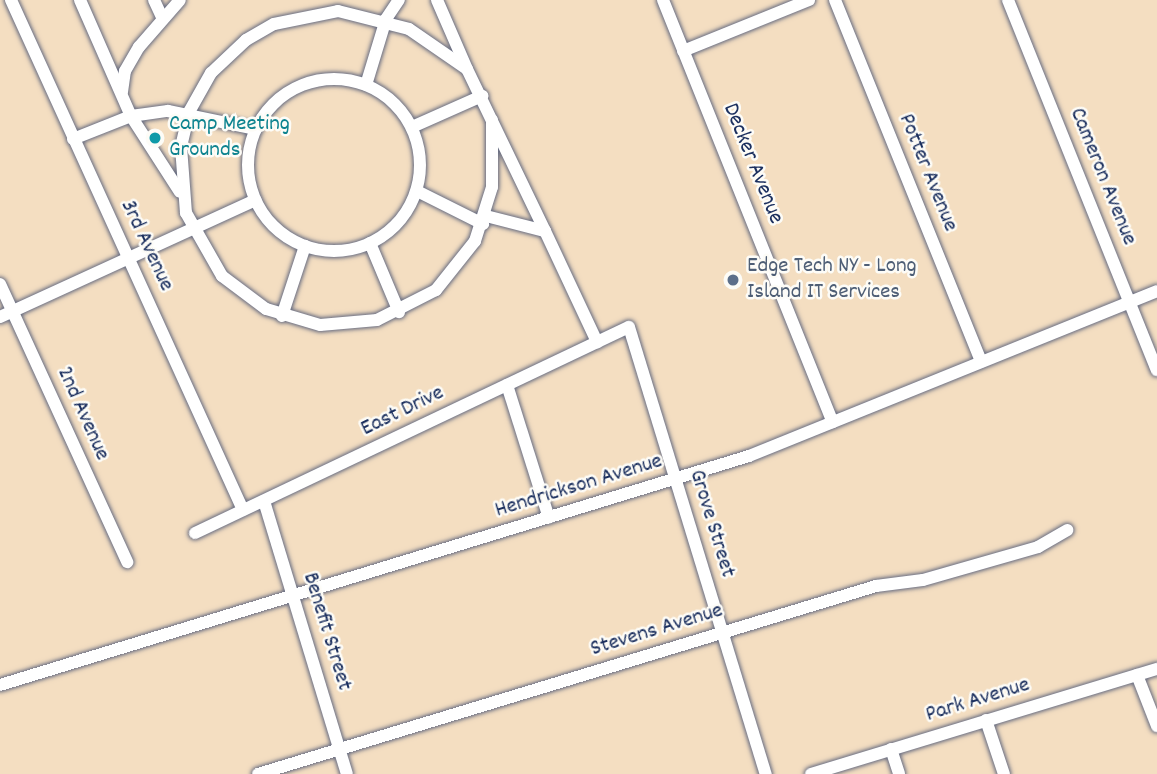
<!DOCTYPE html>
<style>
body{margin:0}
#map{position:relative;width:1157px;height:774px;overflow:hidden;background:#f4dec1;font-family:Dekko,sans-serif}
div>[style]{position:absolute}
.roads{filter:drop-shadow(0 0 2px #676c81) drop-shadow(0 0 2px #676c81)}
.minor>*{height:12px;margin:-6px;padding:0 6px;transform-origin:6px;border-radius:6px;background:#fff}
.minor>.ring{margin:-6px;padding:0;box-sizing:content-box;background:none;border:12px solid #fff;border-radius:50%}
.dots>*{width:19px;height:19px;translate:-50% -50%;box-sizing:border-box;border:4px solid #fdfcf7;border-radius:50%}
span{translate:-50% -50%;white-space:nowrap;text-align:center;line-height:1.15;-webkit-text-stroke:5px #fdfcf7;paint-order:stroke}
.culture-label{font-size:23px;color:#0d838f}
.left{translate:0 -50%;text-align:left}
.street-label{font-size:23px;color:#1b2f5e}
.service-label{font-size:23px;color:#4e5e75}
</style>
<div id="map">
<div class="roads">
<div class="minor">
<div style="left:11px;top:0;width:560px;rotate:65.54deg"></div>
<div style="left:80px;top:0;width:127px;rotate:66.3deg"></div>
<div style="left:131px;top:116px;width:90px;rotate:57.2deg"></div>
<div style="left:154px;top:0;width:19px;rotate:65deg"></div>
<div style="left:437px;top:0;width:75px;rotate:66.5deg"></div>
<div style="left:663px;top:0;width:455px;rotate:68.1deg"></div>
<div style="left:835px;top:0;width:390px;rotate:68deg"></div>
<div style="left:1008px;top:0;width:399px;rotate:68.1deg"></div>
<div style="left:683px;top:51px;width:136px;rotate:-22deg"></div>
<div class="ring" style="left:248px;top:79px;width:160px;height:160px"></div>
<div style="left:366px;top:85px;width:69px;rotate:-73.1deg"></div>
<div style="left:386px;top:19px;width:23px;rotate:-56deg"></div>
<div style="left:122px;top:92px;width:21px;rotate:-82deg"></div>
<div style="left:125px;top:71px;width:28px;rotate:-60deg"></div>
<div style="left:139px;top:47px;width:62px;rotate:-48.9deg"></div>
<div style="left:492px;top:120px;width:67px;rotate:90deg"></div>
<div style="left:492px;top:187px;width:57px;rotate:107.5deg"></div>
<div style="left:475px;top:241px;width:63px;rotate:128.5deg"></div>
<div style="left:436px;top:290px;width:66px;rotate:153deg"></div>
<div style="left:377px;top:320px;width:57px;rotate:175deg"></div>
<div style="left:320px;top:325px;width:56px;rotate:-163.5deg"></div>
<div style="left:266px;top:309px;width:55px;rotate:-143.1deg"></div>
<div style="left:222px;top:276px;width:73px;rotate:-119.7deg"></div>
<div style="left:186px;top:213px;width:66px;rotate:-94.3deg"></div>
<div style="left:181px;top:147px;width:36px;rotate:-77deg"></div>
<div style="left:189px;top:112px;width:45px;rotate:-60.6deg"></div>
<div style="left:211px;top:73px;width:48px;rotate:-43.3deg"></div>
<div style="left:246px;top:40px;width:32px;rotate:-30deg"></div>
<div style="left:274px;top:24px;width:65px;rotate:-11.5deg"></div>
<div style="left:338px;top:11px;width:73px;rotate:14.2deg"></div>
<div style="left:409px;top:29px;width:70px;rotate:34.6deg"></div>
<div style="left:467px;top:69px;width:180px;rotate:64.3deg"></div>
<div style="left:412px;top:127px;width:77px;rotate:-23.9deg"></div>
<div style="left:73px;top:139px;width:62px;rotate:-21.6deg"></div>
<div style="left:131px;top:116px;width:37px;rotate:-8deg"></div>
<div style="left:168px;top:111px;width:90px;rotate:11.6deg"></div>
<div style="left:417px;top:191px;width:74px;rotate:26.6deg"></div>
<div style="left:486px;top:216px;width:61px;rotate:14.3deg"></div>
<div style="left:545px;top:231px;width:123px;rotate:64.9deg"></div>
<div style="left:370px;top:243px;width:75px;rotate:67.2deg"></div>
<div style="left:0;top:284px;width:306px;rotate:65.4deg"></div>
<div style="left:282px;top:316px;width:74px;rotate:-71.8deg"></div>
<div style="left:0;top:317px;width:281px;rotate:-24.6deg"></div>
<div style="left:507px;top:385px;width:139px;rotate:72.5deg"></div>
<div style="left:264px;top:501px;width:285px;rotate:73.1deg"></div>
<div style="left:195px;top:533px;width:480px;rotate:-25.4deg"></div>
<div style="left:629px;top:327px;width:468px;rotate:73deg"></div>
<div style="left:1137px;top:675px;width:55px;rotate:68.6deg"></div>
<div style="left:0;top:685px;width:783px;rotate:-17deg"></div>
<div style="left:749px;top:456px;width:440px;rotate:-22deg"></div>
<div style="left:986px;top:720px;width:57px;rotate:71.6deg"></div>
<div style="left:891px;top:749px;width:26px;rotate:72deg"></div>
<div style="left:258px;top:774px;width:646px;rotate:-16.92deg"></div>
<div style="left:876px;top:586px;width:47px;rotate:-7.3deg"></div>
<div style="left:923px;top:580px;width:120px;rotate:-16deg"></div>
<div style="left:1038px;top:547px;width:34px;rotate:-30deg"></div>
<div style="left:811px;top:774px;width:362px;rotate:-16.9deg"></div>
</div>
</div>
<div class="dots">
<div style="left:155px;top:138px;background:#0f9aa8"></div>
<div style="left:733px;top:280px;background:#5c6f8a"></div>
</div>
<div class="culture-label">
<span class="left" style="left:169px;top:138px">Camp Meeting<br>Grounds</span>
</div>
<div class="street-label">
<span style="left:752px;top:164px;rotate:68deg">Decker Avenue</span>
<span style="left:927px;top:173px;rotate:68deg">Potter Avenue</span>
<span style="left:1102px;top:177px;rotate:68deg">Cameron Avenue</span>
<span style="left:146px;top:246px;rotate:65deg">3rd Avenue</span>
<span style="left:403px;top:412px;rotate:-26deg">East Drive</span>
<span style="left:82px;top:414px;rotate:66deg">2nd Avenue</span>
<span style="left:579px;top:487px;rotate:-17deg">Hendrickson Avenue</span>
<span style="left:711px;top:524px;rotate:73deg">Grove Street</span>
<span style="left:657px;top:631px;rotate:-17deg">Stevens Avenue</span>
<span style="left:326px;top:632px;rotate:73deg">Benefit Street</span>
<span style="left:978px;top:701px;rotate:-17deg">Park Avenue</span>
</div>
<div class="service-label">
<span class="left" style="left:747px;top:280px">Edge Tech NY - Long<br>Island IT Services</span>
</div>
</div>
